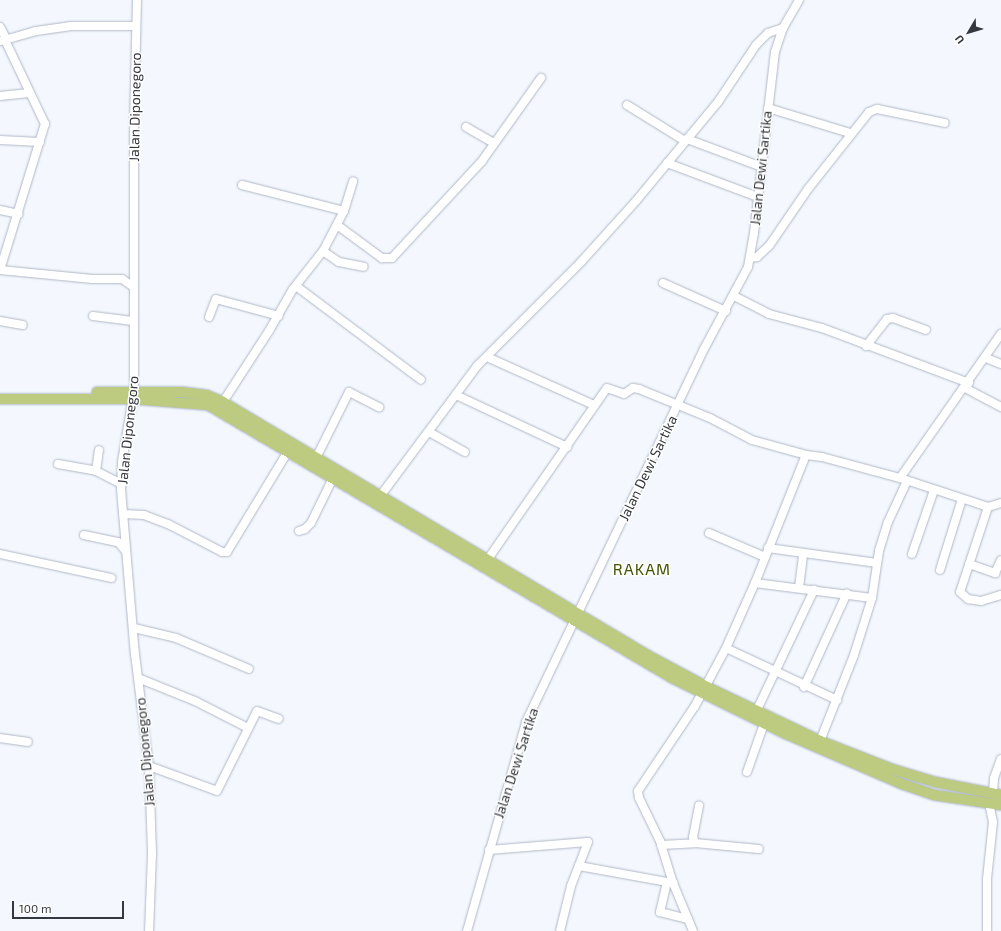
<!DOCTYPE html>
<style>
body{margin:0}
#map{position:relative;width:1001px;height:931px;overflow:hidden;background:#f4f8fe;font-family:"Exo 2",sans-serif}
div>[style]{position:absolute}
.roads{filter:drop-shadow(0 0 1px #b0b7c6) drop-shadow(0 0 1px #b0b7c6)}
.minor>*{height:8px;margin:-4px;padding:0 4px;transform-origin:4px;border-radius:4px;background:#fff}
.major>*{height:10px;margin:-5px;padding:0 5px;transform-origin:5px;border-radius:5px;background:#bccb80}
span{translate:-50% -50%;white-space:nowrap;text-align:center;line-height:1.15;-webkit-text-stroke:3px #fff;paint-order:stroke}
.street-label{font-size:14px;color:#34373d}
.quarter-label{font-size:16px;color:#455400;letter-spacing:1px}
.north{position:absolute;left:949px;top:12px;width:40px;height:40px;-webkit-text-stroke:3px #fff;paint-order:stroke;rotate:232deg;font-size:11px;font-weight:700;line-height:16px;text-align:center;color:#34373d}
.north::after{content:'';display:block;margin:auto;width:14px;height:18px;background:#34373d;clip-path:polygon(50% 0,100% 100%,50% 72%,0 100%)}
.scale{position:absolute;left:12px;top:901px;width:112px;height:18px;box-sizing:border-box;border:2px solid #34373d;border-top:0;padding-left:5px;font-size:12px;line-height:14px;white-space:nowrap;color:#34373d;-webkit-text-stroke:3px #fff;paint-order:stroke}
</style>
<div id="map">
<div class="roads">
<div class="minor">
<div style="left:137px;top:0;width:126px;rotate:91.4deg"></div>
<div style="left:134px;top:126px;width:265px;rotate:90deg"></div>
<div style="left:134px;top:391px;width:72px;rotate:99.6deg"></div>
<div style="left:122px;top:462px;width:27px;rotate:92deg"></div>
<div style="left:121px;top:489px;width:166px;rotate:85.2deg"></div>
<div style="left:135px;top:654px;width:113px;rotate:82.9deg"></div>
<div style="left:149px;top:766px;width:88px;rotate:88deg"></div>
<div style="left:152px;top:854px;width:77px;rotate:92.2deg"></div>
<div style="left:0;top:27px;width:15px;rotate:62deg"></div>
<div style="left:1px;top:41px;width:36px;rotate:-16deg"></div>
<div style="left:36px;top:31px;width:34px;rotate:-8deg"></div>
<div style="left:70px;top:26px;width:66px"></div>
<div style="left:0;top:96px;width:29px;rotate:-6deg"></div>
<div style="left:627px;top:105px;width:68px;rotate:31.8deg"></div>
<div style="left:768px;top:108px;width:86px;rotate:17deg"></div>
<div style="left:466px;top:127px;width:32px;rotate:30deg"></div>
<div style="left:687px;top:139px;width:80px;rotate:20.5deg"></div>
<div style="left:0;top:140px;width:40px;rotate:2.9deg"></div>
<div style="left:667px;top:163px;width:97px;rotate:20.5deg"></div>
<div style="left:242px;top:185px;width:105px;rotate:14.3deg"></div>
<div style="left:0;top:210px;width:19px;rotate:12deg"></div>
<div style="left:337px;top:225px;width:56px;rotate:36.3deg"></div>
<div style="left:382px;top:258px;width:10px"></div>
<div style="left:392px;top:258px;width:132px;rotate:-47.1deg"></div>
<div style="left:482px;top:161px;width:102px;rotate:-54.6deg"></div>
<div style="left:323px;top:251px;width:19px;rotate:35deg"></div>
<div style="left:339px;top:262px;width:25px;rotate:11deg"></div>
<div style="left:750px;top:258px;width:7px;rotate:-8deg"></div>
<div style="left:757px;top:257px;width:16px;rotate:-43deg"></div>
<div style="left:769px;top:246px;width:69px;rotate:-55.6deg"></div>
<div style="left:808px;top:189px;width:98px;rotate:-51.6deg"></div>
<div style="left:869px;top:112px;width:9px;rotate:-21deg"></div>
<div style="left:877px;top:109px;width:69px;rotate:11.6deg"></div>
<div style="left:0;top:270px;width:153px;rotate:-72.9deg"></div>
<div style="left:45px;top:124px;width:93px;rotate:-115.5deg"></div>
<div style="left:0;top:270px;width:93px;rotate:5.5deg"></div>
<div style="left:93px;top:279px;width:29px"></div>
<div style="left:122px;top:279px;width:14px;rotate:34deg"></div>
<div style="left:663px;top:283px;width:69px;rotate:24deg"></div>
<div style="left:296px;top:286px;width:156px;rotate:36.9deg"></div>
<div style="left:734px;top:296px;width:39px;rotate:27deg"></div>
<div style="left:769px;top:314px;width:55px;rotate:14.8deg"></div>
<div style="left:822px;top:328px;width:157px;rotate:20.5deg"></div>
<div style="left:93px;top:316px;width:40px;rotate:7.1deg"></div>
<div style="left:209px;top:317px;width:19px;rotate:-69deg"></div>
<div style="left:216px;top:299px;width:65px;rotate:15.1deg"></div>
<div style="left:0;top:321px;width:23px;rotate:10deg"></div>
<div style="left:866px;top:346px;width:34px;rotate:-52deg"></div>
<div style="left:887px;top:319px;width:6px;rotate:-9deg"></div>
<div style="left:893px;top:318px;width:35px;rotate:20deg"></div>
<div style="left:487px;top:357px;width:117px;rotate:24.2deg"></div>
<div style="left:986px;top:358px;width:16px;rotate:22deg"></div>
<div style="left:965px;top:388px;width:41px;rotate:27.8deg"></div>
<div style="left:456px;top:395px;width:123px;rotate:25.1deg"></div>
<div style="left:223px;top:402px;width:85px;rotate:-57.1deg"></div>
<div style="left:269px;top:331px;width:48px;rotate:-60.3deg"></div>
<div style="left:293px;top:289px;width:48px;rotate:-51.7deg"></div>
<div style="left:323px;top:251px;width:45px;rotate:-62.3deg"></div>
<div style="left:344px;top:211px;width:31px;rotate:-73deg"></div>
<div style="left:429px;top:432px;width:41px;rotate:29.1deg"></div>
<div style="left:316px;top:458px;width:74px;rotate:-63.4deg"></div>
<div style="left:349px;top:392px;width:34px;rotate:27deg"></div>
<div style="left:58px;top:464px;width:39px;rotate:10deg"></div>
<div style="left:96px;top:471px;width:29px;rotate:27deg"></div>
<div style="left:96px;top:471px;width:21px;rotate:-82deg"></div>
<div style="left:900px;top:478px;width:176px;rotate:-55deg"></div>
<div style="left:381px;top:495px;width:161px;rotate:-53.3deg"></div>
<div style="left:477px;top:366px;width:147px;rotate:-45deg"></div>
<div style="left:581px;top:262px;width:82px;rotate:-48deg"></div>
<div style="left:636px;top:201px;width:129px;rotate:-50.4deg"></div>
<div style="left:718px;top:102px;width:69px;rotate:-56.3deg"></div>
<div style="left:756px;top:45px;width:17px;rotate:-45deg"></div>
<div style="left:768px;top:33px;width:16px;rotate:-18deg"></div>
<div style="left:1001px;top:503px;width:14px;rotate:163deg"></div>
<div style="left:988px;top:507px;width:89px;rotate:108.2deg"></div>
<div style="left:960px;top:592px;width:11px;rotate:41deg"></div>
<div style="left:968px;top:599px;width:13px;rotate:9deg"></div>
<div style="left:981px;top:601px;width:21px;rotate:-17deg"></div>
<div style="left:123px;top:514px;width:21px;rotate:3deg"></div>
<div style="left:144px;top:515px;width:26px;rotate:21deg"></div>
<div style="left:168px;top:524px;width:61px;rotate:27.4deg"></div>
<div style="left:222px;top:552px;width:5px"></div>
<div style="left:227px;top:552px;width:122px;rotate:-58.8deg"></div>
<div style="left:299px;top:531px;width:6px;rotate:-18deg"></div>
<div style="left:305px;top:529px;width:8px;rotate:-45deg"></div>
<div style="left:311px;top:523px;width:50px;rotate:-63.9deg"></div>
<div style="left:709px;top:533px;width:61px;rotate:23.2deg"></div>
<div style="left:84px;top:535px;width:35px;rotate:12deg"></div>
<div style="left:118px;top:542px;width:11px;rotate:49deg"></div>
<div style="left:768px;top:548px;width:110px;rotate:7.8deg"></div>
<div style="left:0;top:554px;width:114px;rotate:12.2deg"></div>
<div style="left:912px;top:554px;width:68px;rotate:-71deg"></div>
<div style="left:488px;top:559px;width:208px;rotate:-55.2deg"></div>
<div style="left:607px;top:388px;width:18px;rotate:19deg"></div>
<div style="left:624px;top:394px;width:11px;rotate:-34deg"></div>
<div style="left:633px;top:388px;width:6px;rotate:9deg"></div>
<div style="left:639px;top:389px;width:77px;rotate:22.2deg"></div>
<div style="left:710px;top:418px;width:47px;rotate:27.6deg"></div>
<div style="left:752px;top:440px;width:56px;rotate:15.5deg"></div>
<div style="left:969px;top:564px;width:28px;rotate:19deg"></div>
<div style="left:995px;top:573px;width:14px;rotate:-65deg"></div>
<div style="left:940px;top:570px;width:74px;rotate:-72.8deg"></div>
<div style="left:755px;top:583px;width:118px;rotate:7.3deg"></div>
<div style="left:799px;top:588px;width:34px;rotate:-83deg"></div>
<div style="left:134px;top:628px;width:43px;rotate:13.4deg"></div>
<div style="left:176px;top:638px;width:79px;rotate:23deg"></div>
<div style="left:726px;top:648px;width:123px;rotate:25.1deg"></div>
<div style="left:138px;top:678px;width:61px;rotate:22deg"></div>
<div style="left:195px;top:701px;width:59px;rotate:27deg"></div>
<div style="left:804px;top:687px;width:103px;rotate:-65.4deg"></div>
<div style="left:754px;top:716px;width:140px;rotate:-64.5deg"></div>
<div style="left:0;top:738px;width:28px;rotate:8deg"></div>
<div style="left:820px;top:741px;width:92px;rotate:-68.4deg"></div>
<div style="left:854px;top:655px;width:60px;rotate:-72.5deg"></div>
<div style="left:872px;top:598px;width:48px;rotate:-81.5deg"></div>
<div style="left:879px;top:551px;width:30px;rotate:-73deg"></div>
<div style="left:888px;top:522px;width:45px;rotate:-65.1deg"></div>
<div style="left:149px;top:766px;width:72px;rotate:20.2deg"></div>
<div style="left:217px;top:791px;width:89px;rotate:-63.4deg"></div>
<div style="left:257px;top:711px;width:23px;rotate:20deg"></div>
<div style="left:747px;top:772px;width:51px;rotate:-70.5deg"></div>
<div style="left:993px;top:793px;width:15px;rotate:-86deg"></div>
<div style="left:994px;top:778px;width:20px;rotate:-70deg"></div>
<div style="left:695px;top:843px;width:6px;rotate:-108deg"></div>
<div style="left:693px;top:837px;width:32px;rotate:-79deg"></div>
<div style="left:661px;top:845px;width:34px;rotate:-3deg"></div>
<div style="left:695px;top:843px;width:64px;rotate:5.4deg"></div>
<div style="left:489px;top:850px;width:99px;rotate:-4.6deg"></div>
<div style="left:588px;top:842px;width:47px;rotate:111.1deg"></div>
<div style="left:571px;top:886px;width:46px;rotate:103.7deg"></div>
<div style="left:579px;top:866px;width:96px;rotate:10.3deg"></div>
<div style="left:667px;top:882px;width:31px;rotate:103deg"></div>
<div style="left:660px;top:912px;width:29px;rotate:14deg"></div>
<div style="left:467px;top:931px;width:217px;rotate:-74.2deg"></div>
<div style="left:526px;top:722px;width:413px;rotate:-64.5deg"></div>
<div style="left:704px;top:349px;width:93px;rotate:-61.8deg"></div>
<div style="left:748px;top:267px;width:35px;rotate:-80deg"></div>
<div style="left:754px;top:233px;width:182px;rotate:-83.4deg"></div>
<div style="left:775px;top:52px;width:25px;rotate:-72deg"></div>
<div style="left:783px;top:28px;width:32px;rotate:-60deg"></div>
<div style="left:693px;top:931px;width:52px;rotate:-112.6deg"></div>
<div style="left:673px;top:883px;width:44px;rotate:-107.2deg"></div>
<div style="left:660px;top:841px;width:48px;rotate:-116deg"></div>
<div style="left:639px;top:798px;width:7px;rotate:-98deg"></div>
<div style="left:638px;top:791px;width:102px;rotate:-56.2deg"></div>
<div style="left:695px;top:706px;width:66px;rotate:-61.9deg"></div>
<div style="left:726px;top:648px;width:71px;rotate:-66deg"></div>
<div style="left:755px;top:583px;width:138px;rotate:-68.3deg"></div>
<div style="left:806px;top:455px;width:16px;rotate:7deg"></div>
<div style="left:822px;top:457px;width:81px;rotate:15.1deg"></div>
<div style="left:900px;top:478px;width:93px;rotate:18.2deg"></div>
<div style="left:987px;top:931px;width:52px;rotate:-90deg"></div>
<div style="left:987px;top:879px;width:57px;rotate:-84deg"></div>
<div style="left:993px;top:822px;width:19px;rotate:-102deg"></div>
</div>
<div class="major">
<div style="left:97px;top:392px;width:85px"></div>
<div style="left:182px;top:392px;width:24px;rotate:7deg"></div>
<div style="left:206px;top:395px;width:18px;rotate:22deg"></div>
<div style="left:223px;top:402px;width:494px;rotate:30.8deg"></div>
<div style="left:647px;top:655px;width:68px;rotate:28.1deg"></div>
<div style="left:707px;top:687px;width:125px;rotate:25.5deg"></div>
<div style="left:820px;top:741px;width:77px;rotate:21.3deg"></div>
<div style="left:892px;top:769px;width:45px;rotate:16.8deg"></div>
<div style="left:935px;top:782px;width:67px;rotate:11.1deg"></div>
<div style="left:0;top:399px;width:133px"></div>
<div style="left:133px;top:399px;width:75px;rotate:4.6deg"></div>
<div style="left:208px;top:405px;width:538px;rotate:30.47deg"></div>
<div style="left:672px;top:678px;width:127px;rotate:26.2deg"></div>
<div style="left:786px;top:734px;width:126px;rotate:23.3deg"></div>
<div style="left:902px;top:784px;width:34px;rotate:19deg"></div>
<div style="left:934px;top:795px;width:68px;rotate:8.5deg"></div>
</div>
</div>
<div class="street-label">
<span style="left:135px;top:107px;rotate:-89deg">Jalan Diponegoro</span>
<span style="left:761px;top:168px;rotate:-84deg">Jalan Dewi Sartika</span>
<span style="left:128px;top:430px;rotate:-84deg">Jalan Diponegoro</span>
<span style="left:648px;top:468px;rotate:-64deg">Jalan Dewi Sartika</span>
<span style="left:145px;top:752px;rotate:-95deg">Jalan Diponegoro</span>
<span style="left:516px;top:763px;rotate:-72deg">Jalan Dewi Sartika</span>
</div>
<div class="quarter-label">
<span style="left:642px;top:569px">RAKAM</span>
</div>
<div class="north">U</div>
<div class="scale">100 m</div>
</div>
